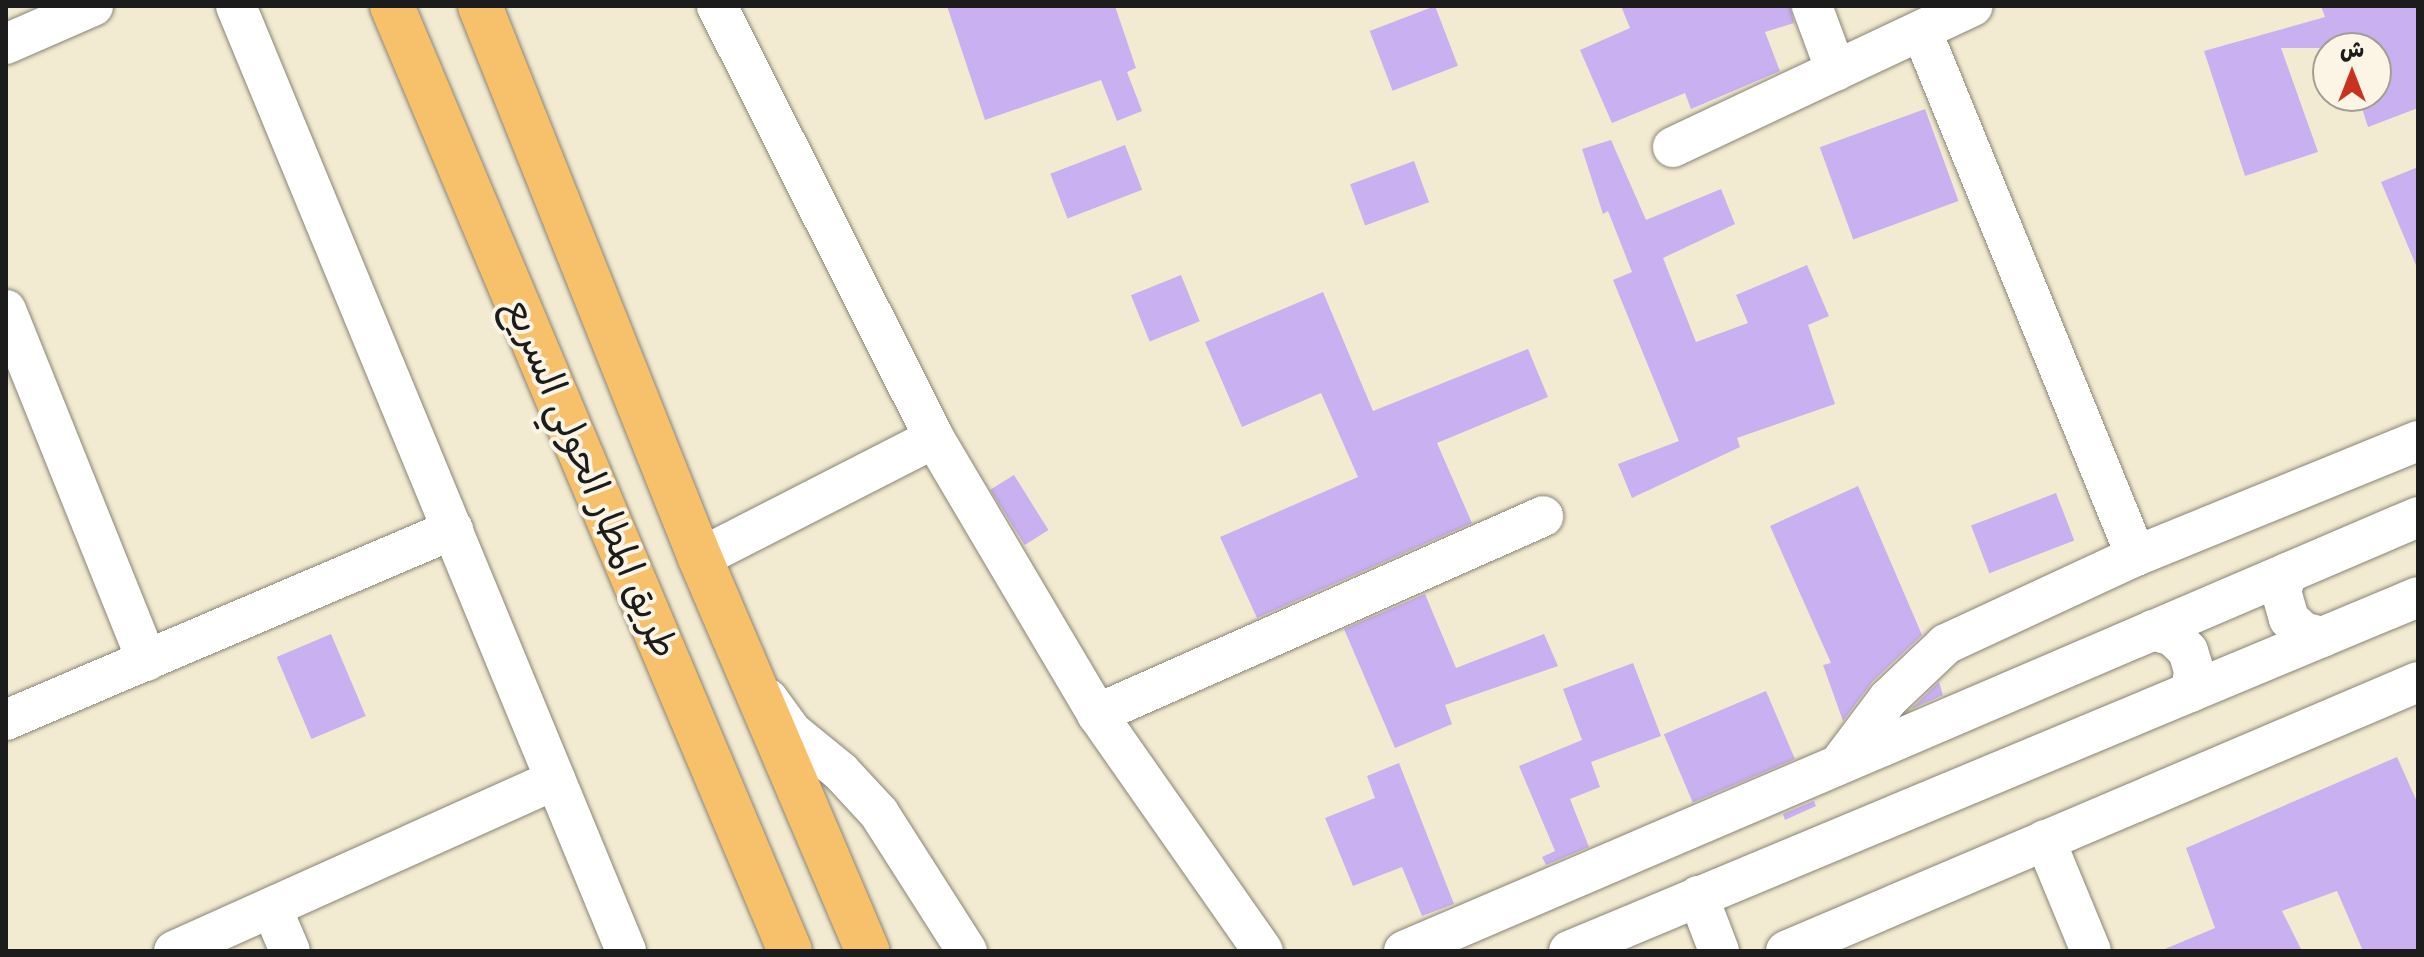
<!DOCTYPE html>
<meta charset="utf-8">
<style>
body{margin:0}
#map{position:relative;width:2424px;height:957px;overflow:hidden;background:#f3ebd1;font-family:Caveat,"Playpen Sans Arabic",sans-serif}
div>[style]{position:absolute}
.building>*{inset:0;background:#c9b0f0;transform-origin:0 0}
.roads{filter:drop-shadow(0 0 2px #888476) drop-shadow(0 0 2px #888476)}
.minor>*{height:40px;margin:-20px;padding:0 20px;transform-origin:20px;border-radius:20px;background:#fff}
.highway>*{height:44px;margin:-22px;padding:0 22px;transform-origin:22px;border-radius:22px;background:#f7c06b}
span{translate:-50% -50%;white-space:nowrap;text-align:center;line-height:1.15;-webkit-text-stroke:8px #fcf5e5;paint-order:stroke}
.street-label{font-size:38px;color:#1c1c1c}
.frame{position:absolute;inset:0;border:8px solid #1c1c1c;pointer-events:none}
.north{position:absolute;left:2312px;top:32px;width:80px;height:80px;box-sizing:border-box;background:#fcf5e5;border:2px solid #a29e95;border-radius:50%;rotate:0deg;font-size:22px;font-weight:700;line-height:32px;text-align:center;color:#1c1c1c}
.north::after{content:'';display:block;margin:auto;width:28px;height:36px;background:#c8321e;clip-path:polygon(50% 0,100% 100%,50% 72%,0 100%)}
</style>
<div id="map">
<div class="building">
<div style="clip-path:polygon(947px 6px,1115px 6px,1136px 68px,1127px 72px,1142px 111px,1117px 121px,1101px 80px,985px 120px)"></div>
<div style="left:1435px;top:6px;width:64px;height:70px;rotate:69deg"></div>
<div style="clip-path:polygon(1621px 6px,1790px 6px,1794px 23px,1765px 32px,1780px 71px,1691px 109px,1685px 93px,1612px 123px,1580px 50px,1630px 28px)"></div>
<div style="clip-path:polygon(2321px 6px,2418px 6px,2418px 108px,2368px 127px,2358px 96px,2376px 96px,2376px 48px,2281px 48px,2318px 152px,2245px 176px,2204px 51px,2325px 17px)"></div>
<div style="left:1925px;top:109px;width:98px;height:112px;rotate:70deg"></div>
<div style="clip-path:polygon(1611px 140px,1646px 220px,1721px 189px,1735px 224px,1663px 258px,1696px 342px,1748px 323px,1736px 295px,1807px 265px,1829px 316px,1808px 325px,1835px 404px,1737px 438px,1740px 447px,1632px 498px,1618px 464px,1679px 441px,1613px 280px,1632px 272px,1608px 211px,1603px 214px,1582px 149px)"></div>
<div style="left:1125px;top:145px;width:48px;height:80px;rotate:69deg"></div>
<div style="left:1414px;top:161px;width:44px;height:68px;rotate:70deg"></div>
<div style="clip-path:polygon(2418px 167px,2418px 270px,2381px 182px)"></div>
<div style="left:1181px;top:275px;width:50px;height:54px;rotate:68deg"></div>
<div style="clip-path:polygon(1323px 292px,1373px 411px,1528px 349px,1548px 397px,1437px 443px,1472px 523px,1257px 618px,1220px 537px,1358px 477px,1321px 393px,1242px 427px,1205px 342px)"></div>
<div style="left:1014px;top:475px;width:65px;height:28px;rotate:58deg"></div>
<div style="clip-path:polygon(1858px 486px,1922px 635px,1872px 682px,1843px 721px,1823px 665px,1831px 663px,1770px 526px)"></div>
<div style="left:2056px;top:493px;width:51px;height:91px;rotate:69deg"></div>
<div style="clip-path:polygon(1425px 594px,1456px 668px,1544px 634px,1558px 666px,1445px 705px,1452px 724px,1395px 748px,1344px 629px)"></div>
<div style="left:331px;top:634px;width:89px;height:59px;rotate:67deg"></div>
<div style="clip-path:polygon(1633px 663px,1661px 736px,1591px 762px,1600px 787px,1570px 799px,1589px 847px,1546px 865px,1542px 857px,1555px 851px,1519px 766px,1582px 740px,1563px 689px)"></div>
<div style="clip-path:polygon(1939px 682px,1943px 695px,1911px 709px)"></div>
<div style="left:1766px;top:691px;width:74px;height:111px;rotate:67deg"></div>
<div style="clip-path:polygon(2397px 757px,2418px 804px,2418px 951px,2363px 951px,2337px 891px,2282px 911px,2302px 951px,2160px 951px,2215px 928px,2186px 848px)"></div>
<div style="clip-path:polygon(1399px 763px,1454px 904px,1422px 916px,1402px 867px,1353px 886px,1325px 818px,1375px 798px,1367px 776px)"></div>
<div style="clip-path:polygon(1814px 801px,1816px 806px,1785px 820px,1783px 814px)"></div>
</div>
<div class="roads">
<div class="minor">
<div style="left:236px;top:6px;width:1022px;rotate:67.57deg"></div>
<div style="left:717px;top:6px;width:483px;rotate:63.3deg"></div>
<div style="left:934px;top:438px;width:321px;rotate:59.4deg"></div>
<div style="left:1097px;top:714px;width:289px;rotate:55deg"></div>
<div style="left:1812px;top:6px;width:69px;rotate:69.7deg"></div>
<div style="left:1922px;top:32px;width:566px;rotate:67.79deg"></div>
<div style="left:6px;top:44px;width:95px;rotate:-23.6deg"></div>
<div style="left:1673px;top:147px;width:331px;rotate:-25.2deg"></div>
<div style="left:6px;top:310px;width:378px;rotate:68.1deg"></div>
<div style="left:700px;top:558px;width:263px;rotate:-27.1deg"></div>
<div style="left:2287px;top:573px;width:19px;rotate:108deg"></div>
<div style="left:2281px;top:591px;width:29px;rotate:74deg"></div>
<div style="left:2289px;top:619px;width:19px;rotate:43deg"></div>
<div style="left:2303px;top:632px;width:20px;rotate:15deg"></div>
<div style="left:2153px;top:630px;width:21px;rotate:17deg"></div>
<div style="left:2173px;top:636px;width:21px;rotate:45deg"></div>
<div style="left:2188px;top:651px;width:21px;rotate:73deg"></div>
<div style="left:2194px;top:671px;width:21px;rotate:98deg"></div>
<div style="left:768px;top:699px;width:41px;rotate:54deg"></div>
<div style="left:792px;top:732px;width:63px;rotate:39.2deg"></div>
<div style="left:841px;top:772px;width:56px;rotate:47.2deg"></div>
<div style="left:879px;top:813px;width:164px;rotate:57.5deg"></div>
<div style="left:1097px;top:714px;width:488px;rotate:-23.9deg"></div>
<div style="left:6px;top:720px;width:486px;rotate:-23.1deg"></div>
<div style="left:1840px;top:763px;width:80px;rotate:-53.1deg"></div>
<div style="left:1888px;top:699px;width:80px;rotate:-43.5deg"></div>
<div style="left:1946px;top:644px;width:209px;rotate:-24.9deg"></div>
<div style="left:2136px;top:556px;width:305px;rotate:-22.2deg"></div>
<div style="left:2045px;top:840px;width:120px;rotate:67.5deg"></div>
<div style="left:1698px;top:896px;width:59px;rotate:69.1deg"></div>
<div style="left:273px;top:911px;width:43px;rotate:67deg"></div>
<div style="left:174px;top:951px;width:418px;rotate:-24.2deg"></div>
<div style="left:1404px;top:951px;width:1103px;rotate:-23.17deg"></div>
<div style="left:1569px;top:951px;width:920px;rotate:-22.63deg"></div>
<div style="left:1786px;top:951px;width:687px;rotate:-23.06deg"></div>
</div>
<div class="highway">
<div style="left:392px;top:6px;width:1025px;rotate:67.16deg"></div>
<div style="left:480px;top:6px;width:594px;rotate:68.27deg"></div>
<div style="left:700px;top:558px;width:427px;rotate:66.9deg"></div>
</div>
</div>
<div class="street-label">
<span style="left:591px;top:478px;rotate:67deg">طريق المطار الحولي السريع</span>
</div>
<div class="frame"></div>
<div class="north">ش</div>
</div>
